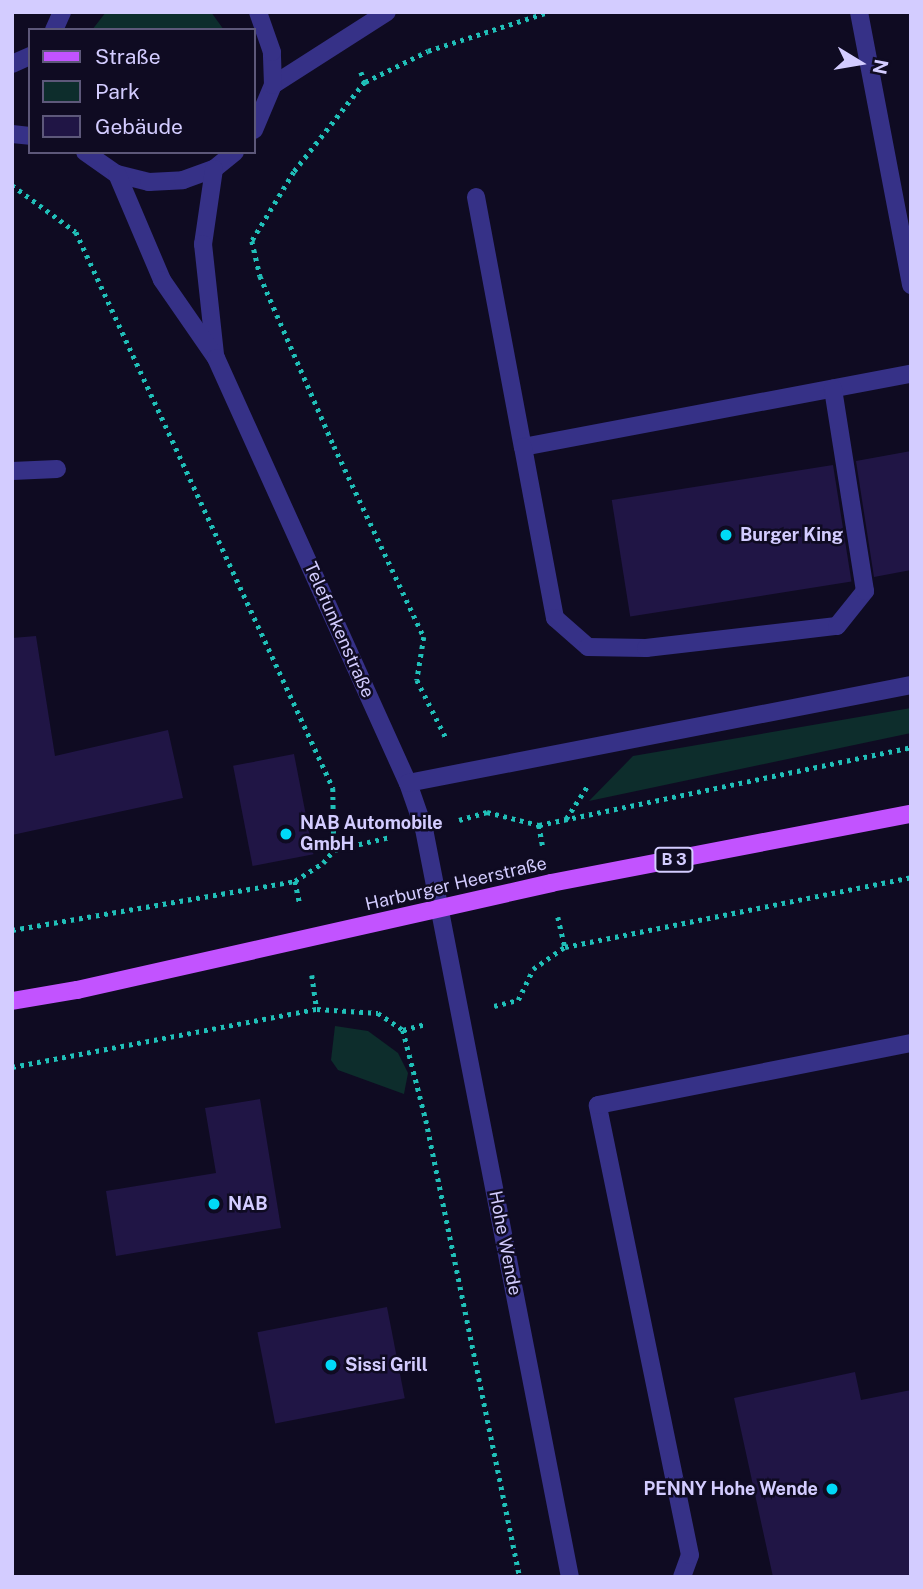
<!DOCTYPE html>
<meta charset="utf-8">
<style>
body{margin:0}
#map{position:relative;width:923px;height:1589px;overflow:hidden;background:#0f0b22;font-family:"Public Sans",sans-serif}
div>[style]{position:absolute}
.green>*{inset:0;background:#0d2d2c}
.building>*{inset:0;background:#201545;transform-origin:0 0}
.path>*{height:4.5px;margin-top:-2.25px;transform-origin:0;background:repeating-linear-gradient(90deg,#20bfb8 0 3.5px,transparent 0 8.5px)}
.minor>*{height:18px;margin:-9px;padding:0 9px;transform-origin:9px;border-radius:9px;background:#363187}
.major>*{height:18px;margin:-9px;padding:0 9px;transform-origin:9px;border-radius:9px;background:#c253ff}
.dots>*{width:19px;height:19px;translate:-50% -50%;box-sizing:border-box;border:4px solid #0f0b22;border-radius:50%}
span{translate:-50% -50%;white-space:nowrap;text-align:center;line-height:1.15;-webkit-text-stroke:5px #0f0b22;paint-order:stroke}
.shield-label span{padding:2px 5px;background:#0f0b22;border:2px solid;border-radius:5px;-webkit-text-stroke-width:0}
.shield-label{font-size:16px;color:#d3ccff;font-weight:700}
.poi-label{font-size:18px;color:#d3ccff;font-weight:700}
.left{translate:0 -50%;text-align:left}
.right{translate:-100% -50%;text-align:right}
.street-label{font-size:18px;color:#d3ccff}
.frame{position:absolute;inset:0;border:14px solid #d3ccff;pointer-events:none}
.legend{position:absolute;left:28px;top:28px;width:228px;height:126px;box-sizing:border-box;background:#0f0b22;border:2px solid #5d587a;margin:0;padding:9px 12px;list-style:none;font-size:21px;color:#d3ccff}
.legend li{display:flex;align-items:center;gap:14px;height:35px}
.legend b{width:35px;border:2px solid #5d587a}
.north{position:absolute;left:825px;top:28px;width:70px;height:70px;-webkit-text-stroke:5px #0f0b22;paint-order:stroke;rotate:101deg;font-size:19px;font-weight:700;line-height:28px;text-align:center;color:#d3ccff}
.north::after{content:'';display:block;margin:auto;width:24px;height:32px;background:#d3ccff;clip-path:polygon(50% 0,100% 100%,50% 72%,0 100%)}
</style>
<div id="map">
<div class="green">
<div style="clip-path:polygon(106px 12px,211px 12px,224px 30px,92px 30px)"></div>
<div style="clip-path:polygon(911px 708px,911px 733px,589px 801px,633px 756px)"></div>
<div style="clip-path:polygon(335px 1026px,368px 1031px,398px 1053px,408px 1073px,404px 1094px,338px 1070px,331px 1060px)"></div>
</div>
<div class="building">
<div style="clip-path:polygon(911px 451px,911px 570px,874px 577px,856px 461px)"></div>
<div style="left:833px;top:465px;width:118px;height:224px;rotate:81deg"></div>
<div style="clip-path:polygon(36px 636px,55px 756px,168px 730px,183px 798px,12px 835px,12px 638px)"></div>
<div style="left:294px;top:754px;width:102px;height:62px;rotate:79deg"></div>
<div style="clip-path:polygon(260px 1099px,281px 1228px,116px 1256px,106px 1191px,216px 1173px,205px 1108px)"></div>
<div style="left:387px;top:1307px;width:93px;height:132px;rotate:79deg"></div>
<div style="clip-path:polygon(855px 1372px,861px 1400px,911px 1390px,911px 1577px,773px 1577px,734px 1398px)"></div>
</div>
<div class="path">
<div style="left:361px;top:72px;width:11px;rotate:68deg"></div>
<div style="left:365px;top:82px;width:115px;rotate:128.3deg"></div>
<div style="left:294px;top:172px;width:81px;rotate:121.3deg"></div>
<div style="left:252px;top:241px;width:36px;rotate:77deg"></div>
<div style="left:260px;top:276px;width:185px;rotate:66.5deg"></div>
<div style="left:334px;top:446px;width:211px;rotate:64.8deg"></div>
<div style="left:424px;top:637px;width:44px;rotate:99.2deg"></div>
<div style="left:417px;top:680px;width:65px;rotate:63.4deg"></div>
<div style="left:365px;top:82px;width:70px;rotate:-26.2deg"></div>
<div style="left:428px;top:51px;width:126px;rotate:-18deg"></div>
<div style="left:12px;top:185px;width:79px;rotate:36.3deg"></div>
<div style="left:76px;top:232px;width:613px;rotate:65.19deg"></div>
<div style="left:333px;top:788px;width:62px;rotate:89.1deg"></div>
<div style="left:566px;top:819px;width:40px;rotate:-57.1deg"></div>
<div style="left:459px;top:820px;width:29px;rotate:-16deg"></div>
<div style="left:487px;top:812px;width:54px;rotate:14deg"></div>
<div style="left:539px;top:825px;width:380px;rotate:-11.8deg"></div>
<div style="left:539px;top:825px;width:22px;rotate:80deg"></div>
<div style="left:295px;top:881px;width:24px;rotate:78deg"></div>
<div style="left:558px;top:917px;width:31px;rotate:77deg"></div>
<div style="left:12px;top:930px;width:287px;rotate:-9.8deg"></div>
<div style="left:295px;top:881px;width:33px;rotate:-33deg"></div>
<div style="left:323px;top:863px;width:17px;rotate:-50deg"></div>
<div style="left:334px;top:850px;width:57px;rotate:-13.1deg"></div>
<div style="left:312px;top:975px;width:34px;rotate:82deg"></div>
<div style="left:494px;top:1006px;width:25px;rotate:-14deg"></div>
<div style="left:518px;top:1000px;width:34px;rotate:-64deg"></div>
<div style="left:533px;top:969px;width:39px;rotate:-35deg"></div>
<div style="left:565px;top:947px;width:353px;rotate:-11.4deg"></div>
<div style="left:403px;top:1030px;width:23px;rotate:-15deg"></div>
<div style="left:12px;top:1067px;width:310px;rotate:-10.8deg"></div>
<div style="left:317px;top:1009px;width:61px;rotate:3.8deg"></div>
<div style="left:378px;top:1013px;width:30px;rotate:34deg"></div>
<div style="left:403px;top:1030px;width:93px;rotate:75.7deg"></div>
<div style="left:426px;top:1120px;width:467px;rotate:78.4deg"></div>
</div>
<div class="minor">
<div style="left:859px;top:12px;width:278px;rotate:79.2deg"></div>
<div style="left:54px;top:30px;width:20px;rotate:-66deg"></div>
<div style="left:12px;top:64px;width:20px;rotate:-24deg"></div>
<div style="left:273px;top:85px;width:135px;rotate:-32.6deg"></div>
<div style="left:254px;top:130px;width:49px;rotate:-67.1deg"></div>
<div style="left:273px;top:85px;width:33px;rotate:-92deg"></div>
<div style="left:272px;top:52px;width:42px;rotate:-109.3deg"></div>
<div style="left:12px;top:134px;width:18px;rotate:6deg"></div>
<div style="left:85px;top:152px;width:39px;rotate:35deg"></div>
<div style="left:117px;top:174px;width:33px;rotate:14deg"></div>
<div style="left:149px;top:182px;width:34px;rotate:-3deg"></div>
<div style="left:183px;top:180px;width:33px;rotate:-20deg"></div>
<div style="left:214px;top:169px;width:27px;rotate:-39deg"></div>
<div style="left:214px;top:169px;width:76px;rotate:98.3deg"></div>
<div style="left:203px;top:244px;width:112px;rotate:83.8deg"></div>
<div style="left:117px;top:174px;width:115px;rotate:67deg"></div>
<div style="left:162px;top:280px;width:95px;rotate:55.3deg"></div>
<div style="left:216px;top:358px;width:466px;rotate:65.7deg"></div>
<div style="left:408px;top:783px;width:49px;rotate:70.8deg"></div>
<div style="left:424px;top:829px;width:762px;rotate:78.96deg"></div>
<div style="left:476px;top:197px;width:254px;rotate:79.4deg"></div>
<div style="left:523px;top:447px;width:395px;rotate:-10.7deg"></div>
<div style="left:523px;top:447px;width:174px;rotate:79.4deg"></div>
<div style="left:555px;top:618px;width:44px;rotate:41.3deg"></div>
<div style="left:588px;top:647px;width:58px;rotate:1deg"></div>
<div style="left:646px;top:648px;width:192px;rotate:-6.6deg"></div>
<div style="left:837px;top:626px;width:45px;rotate:-51.3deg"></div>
<div style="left:865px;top:591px;width:205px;rotate:-99deg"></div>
<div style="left:12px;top:471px;width:45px;rotate:-2.5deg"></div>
<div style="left:408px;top:783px;width:512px;rotate:-11.02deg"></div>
<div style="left:682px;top:1577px;width:23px;rotate:-70deg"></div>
<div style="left:690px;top:1555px;width:459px;rotate:-101.6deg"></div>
<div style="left:598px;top:1105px;width:319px;rotate:-11.2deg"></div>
</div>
<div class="major">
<div style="left:12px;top:1001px;width:66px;rotate:-9.6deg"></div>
<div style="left:77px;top:990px;width:486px;rotate:-12.7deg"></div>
<div style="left:551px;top:883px;width:367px;rotate:-10.9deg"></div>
</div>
<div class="dots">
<div style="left:726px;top:535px;background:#00d9f7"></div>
<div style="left:286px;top:834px;background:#00d9f7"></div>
<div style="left:214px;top:1204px;background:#00d9f7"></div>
<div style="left:331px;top:1365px;background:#00d9f7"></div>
<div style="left:832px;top:1489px;background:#00d9f7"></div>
</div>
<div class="shield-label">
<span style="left:674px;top:860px">B 3</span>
</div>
<div class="poi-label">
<span class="left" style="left:740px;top:535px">Burger King</span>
<span class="left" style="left:300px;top:834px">NAB Automobile<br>GmbH</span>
<span class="left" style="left:228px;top:1204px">NAB</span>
<span class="left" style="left:345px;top:1365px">Sissi Grill</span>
<span class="right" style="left:818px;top:1489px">PENNY Hohe Wende</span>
</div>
<div class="street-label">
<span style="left:339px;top:630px;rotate:66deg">Telefunkenstraße</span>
<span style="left:456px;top:884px;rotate:-13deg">Harburger Heerstraße</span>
<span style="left:505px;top:1243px;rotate:79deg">Hohe Wende</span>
</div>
<div class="frame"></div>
<ul class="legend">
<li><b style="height:9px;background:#c253ff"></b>Straße</li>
<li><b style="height:19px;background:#0d2d2c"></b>Park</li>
<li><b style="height:19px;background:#201545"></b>Gebäude</li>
</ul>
<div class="north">N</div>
</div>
